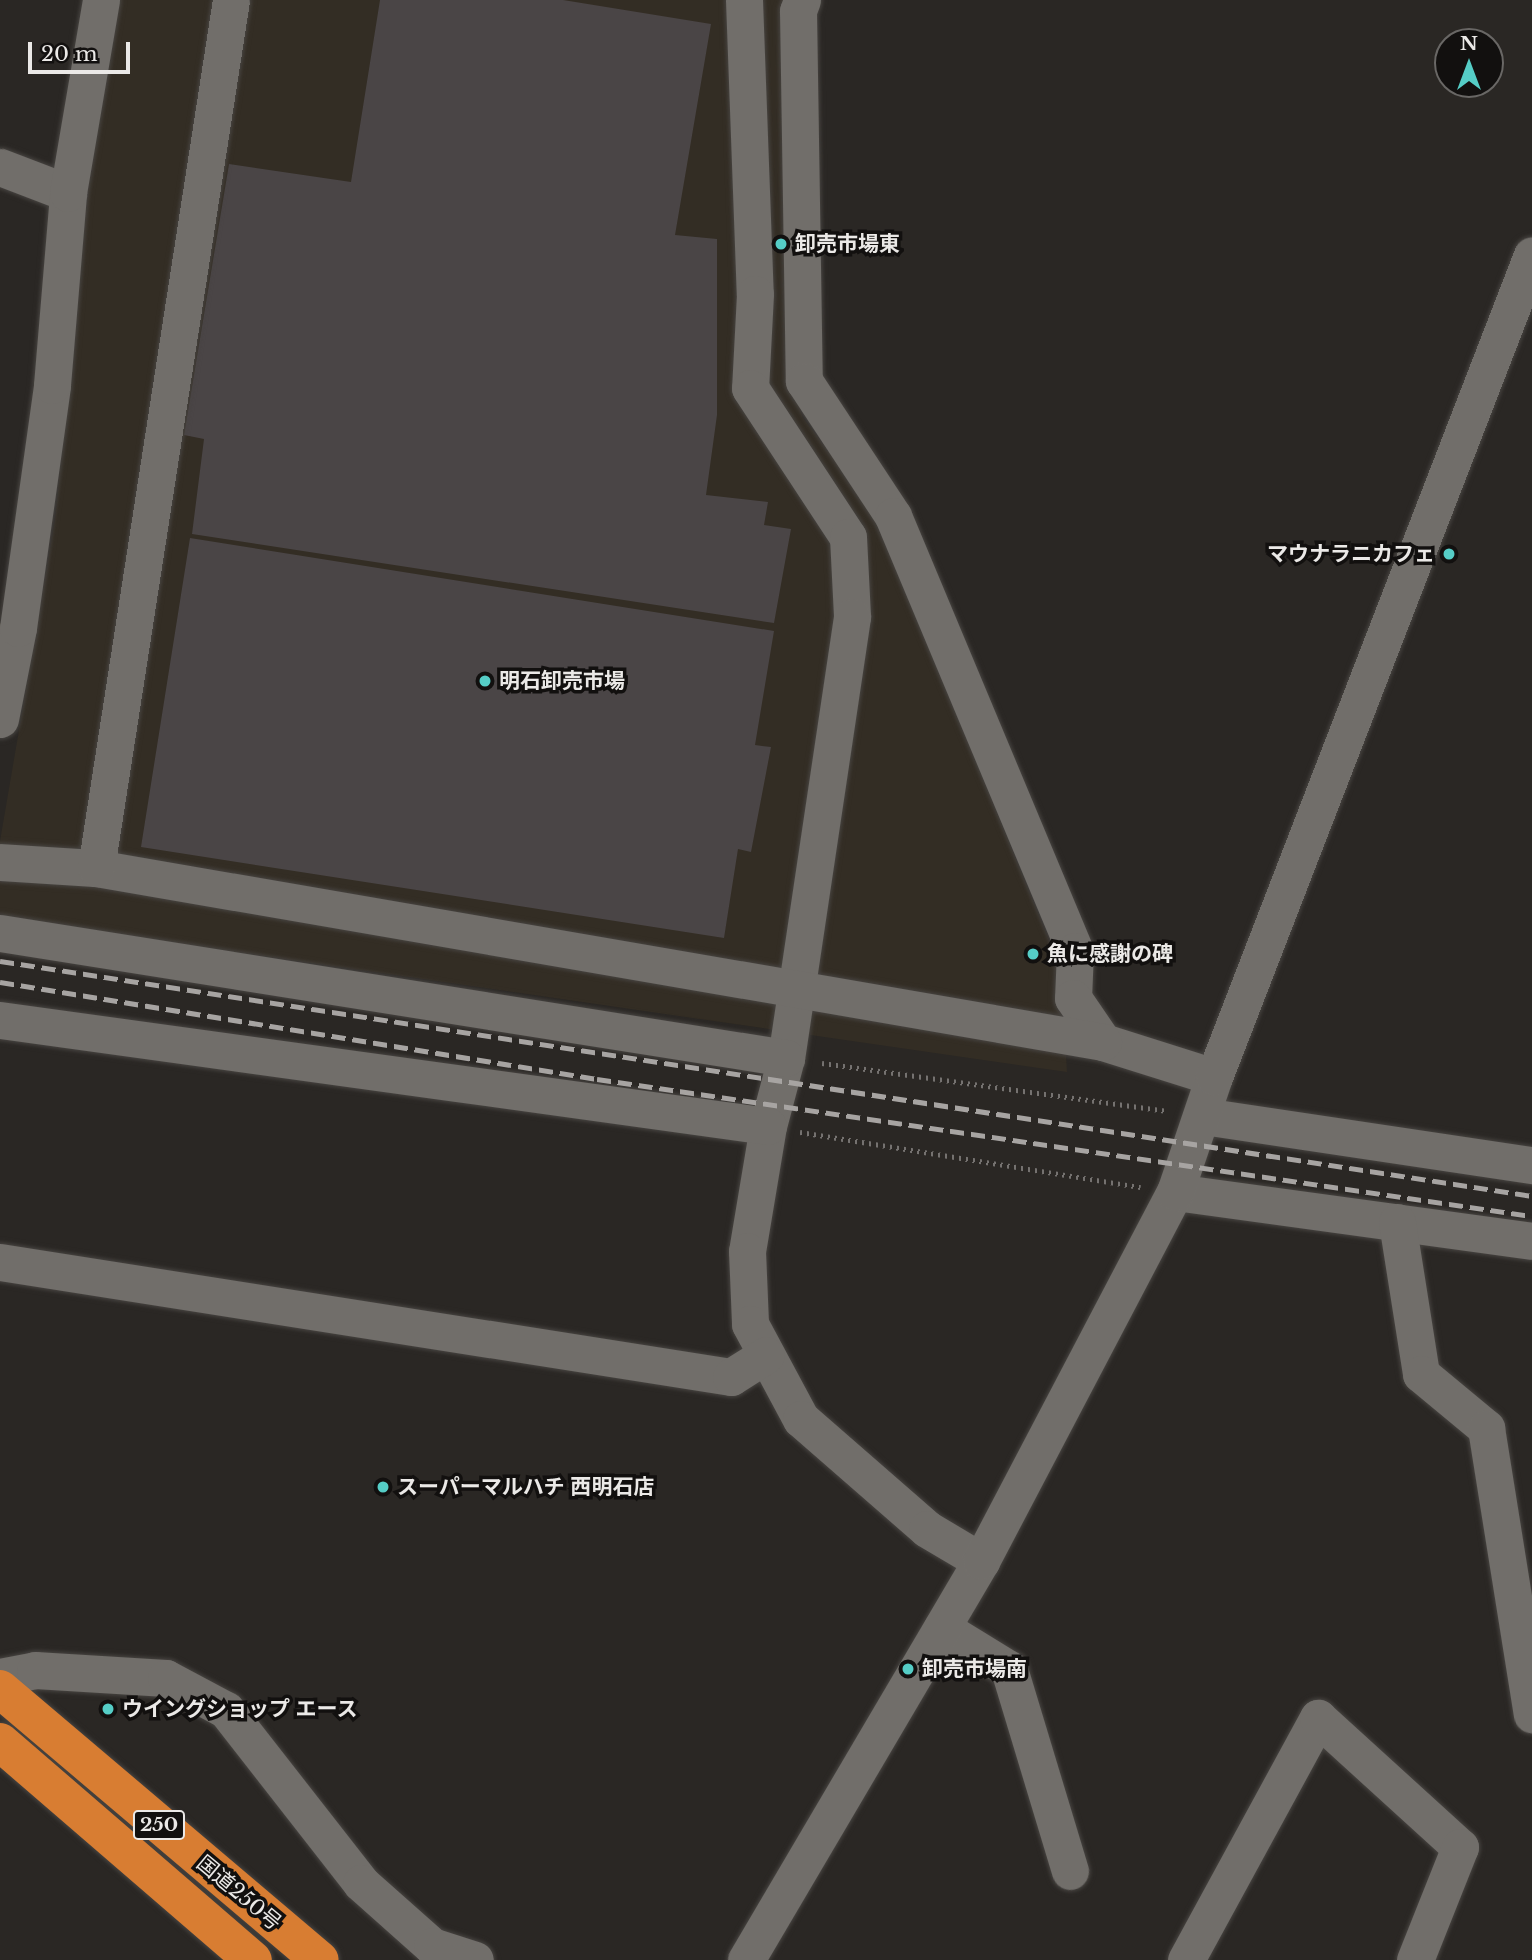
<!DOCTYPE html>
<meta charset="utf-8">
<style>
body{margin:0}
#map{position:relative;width:1532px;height:1960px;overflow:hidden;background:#2a2724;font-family:"Libre Baskerville","Noto Sans JP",serif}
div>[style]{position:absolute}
.built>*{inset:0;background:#332d24}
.building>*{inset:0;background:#4a4546}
.path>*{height:4.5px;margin-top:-2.25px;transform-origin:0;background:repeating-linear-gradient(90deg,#757270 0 2px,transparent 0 7px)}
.roads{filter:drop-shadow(0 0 2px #474441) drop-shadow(0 0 2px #474441)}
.minor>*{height:37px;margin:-18.5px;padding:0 18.5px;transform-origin:18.5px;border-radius:18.5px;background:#716e6a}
.highway>*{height:38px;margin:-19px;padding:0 19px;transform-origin:19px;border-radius:19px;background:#d87d32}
.rail>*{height:5px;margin-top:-2.5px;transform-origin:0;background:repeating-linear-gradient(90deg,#a7a4a2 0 14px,transparent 0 21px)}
.dots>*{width:19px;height:19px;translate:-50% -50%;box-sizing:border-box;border:4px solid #12100f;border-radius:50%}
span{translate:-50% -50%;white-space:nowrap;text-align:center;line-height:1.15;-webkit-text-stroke:7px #12100f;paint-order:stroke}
.shield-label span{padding:2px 5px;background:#12100f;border:2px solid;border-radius:5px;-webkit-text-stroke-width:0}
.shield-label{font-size:19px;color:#ebe9e7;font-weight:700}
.poi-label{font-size:21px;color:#ebe9e7;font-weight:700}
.left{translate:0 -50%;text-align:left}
.right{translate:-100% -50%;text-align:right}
.street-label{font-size:21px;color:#ebe9e7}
.north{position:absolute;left:1434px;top:28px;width:70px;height:70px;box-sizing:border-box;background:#12100f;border:2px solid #696765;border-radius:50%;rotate:0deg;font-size:19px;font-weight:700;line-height:28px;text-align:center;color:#ebe9e7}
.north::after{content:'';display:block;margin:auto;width:24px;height:32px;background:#55cdc6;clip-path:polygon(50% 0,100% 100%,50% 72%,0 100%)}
.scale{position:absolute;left:28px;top:42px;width:102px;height:32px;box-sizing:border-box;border:4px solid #ebe9e7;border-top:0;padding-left:9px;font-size:21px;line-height:24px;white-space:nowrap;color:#ebe9e7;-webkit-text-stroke:5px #12100f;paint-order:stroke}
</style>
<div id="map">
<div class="built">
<div style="clip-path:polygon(107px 0,783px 0,793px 388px,803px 418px,873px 509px,1061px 970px,1067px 1072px,0 918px,0 841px,55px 520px)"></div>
</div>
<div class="building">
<div style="clip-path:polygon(380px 0,563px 0,711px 24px,675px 235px,717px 239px,717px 415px,706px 495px,768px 502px,764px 525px,791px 529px,774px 623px,192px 534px,204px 439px,184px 435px,229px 164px,351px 182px)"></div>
<div style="clip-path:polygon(190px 538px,774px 631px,755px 745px,771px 747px,751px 852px,738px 849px,724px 938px,141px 847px)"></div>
</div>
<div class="path">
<div style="left:822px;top:1063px;width:347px;rotate:7.9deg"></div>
<div style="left:800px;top:1132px;width:345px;rotate:9.2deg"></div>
</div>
<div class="roads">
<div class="minor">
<div style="left:744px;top:0;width:294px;rotate:87.9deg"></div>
<div style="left:755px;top:294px;width:94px;rotate:93deg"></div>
<div style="left:750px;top:388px;width:178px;rotate:56.7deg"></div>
<div style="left:848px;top:537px;width:80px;rotate:87.1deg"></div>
<div style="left:852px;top:617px;width:446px;rotate:98.5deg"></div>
<div style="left:786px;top:1058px;width:70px;rotate:104.8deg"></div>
<div style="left:768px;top:1126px;width:127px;rotate:99.5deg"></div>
<div style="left:747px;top:1251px;width:73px;rotate:87.6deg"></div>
<div style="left:750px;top:1324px;width:108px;rotate:61.8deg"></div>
<div style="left:801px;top:1419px;width:167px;rotate:41.1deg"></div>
<div style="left:927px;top:1529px;width:63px;rotate:30.7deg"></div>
<div style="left:802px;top:0;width:12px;rotate:110deg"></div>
<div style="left:798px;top:11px;width:370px;rotate:89.1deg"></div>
<div style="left:804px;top:381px;width:162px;rotate:56.6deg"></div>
<div style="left:893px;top:516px;width:472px;rotate:67.3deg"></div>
<div style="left:1075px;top:951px;width:47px;rotate:92.4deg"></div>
<div style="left:1073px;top:998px;width:53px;rotate:55.7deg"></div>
<div style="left:1103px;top:1042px;width:116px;rotate:17.5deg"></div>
<div style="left:0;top:167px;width:73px;rotate:20.9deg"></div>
<div style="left:0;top:719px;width:93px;rotate:-78.8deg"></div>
<div style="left:18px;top:628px;width:245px;rotate:-82deg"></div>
<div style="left:52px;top:385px;width:193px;rotate:-85.2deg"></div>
<div style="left:68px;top:193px;width:196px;rotate:-80.3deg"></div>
<div style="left:0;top:862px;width:96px;rotate:3.6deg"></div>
<div style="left:96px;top:868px;width:1022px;rotate:9.8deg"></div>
<div style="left:96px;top:868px;width:878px;rotate:-81.16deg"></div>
<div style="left:0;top:933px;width:796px;rotate:9.04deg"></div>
<div style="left:0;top:1020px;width:775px;rotate:7.86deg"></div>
<div style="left:1203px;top:1116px;width:333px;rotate:8.5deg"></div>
<div style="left:1175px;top:1192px;width:360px;rotate:7.8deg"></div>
<div style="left:1397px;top:1222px;width:154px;rotate:81deg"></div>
<div style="left:1421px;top:1374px;width:85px;rotate:39.7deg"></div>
<div style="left:1486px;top:1428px;width:290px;rotate:80.9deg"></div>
<div style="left:0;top:1262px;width:740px;rotate:8.94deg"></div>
<div style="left:731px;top:1377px;width:41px;rotate:-32.2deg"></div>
<div style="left:942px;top:1628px;width:79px;rotate:31.5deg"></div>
<div style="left:1009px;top:1669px;width:211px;rotate:73.2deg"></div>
<div style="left:0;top:1677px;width:36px;rotate:-11deg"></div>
<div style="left:35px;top:1670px;width:131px;rotate:3.5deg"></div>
<div style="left:166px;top:1678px;width:68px;rotate:28.1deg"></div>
<div style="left:226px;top:1710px;width:219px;rotate:52deg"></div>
<div style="left:361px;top:1883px;width:95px;rotate:41.6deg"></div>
<div style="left:432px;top:1946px;width:45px;rotate:18deg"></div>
<div style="left:746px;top:1960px;width:463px;rotate:-59.5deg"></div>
<div style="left:981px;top:1561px;width:417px;rotate:-62.3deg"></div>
<div style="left:1175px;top:1192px;width:121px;rotate:-71.3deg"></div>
<div style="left:1214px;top:1077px;width:881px;rotate:-68.85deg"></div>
<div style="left:1186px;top:1960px;width:276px;rotate:-61.4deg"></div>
<div style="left:1318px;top:1718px;width:192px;rotate:42.3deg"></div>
<div style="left:1460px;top:1847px;width:122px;rotate:111.7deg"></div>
</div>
<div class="highway">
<div style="left:0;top:1689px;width:419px;rotate:40.3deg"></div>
<div style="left:0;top:1742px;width:334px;rotate:40.8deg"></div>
</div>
</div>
<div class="rail">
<div style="left:0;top:961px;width:1550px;rotate:8.72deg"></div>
<div style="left:0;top:982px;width:605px;rotate:9.23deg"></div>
<div style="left:597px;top:1079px;width:945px;rotate:8.34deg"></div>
</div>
<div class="dots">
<div style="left:781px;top:244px;background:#55cdc6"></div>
<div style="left:1449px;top:554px;background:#55cdc6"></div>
<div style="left:485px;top:681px;background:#55cdc6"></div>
<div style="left:1033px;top:954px;background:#55cdc6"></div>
<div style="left:383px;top:1487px;background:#55cdc6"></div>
<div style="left:908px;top:1669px;background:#55cdc6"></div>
<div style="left:108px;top:1709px;background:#55cdc6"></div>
</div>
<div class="shield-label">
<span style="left:159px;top:1825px">250</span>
</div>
<div class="poi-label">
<span class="left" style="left:795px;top:244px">卸売市場東</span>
<span class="right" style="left:1435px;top:554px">マウナラニカフェ</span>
<span class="left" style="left:499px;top:681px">明石卸売市場</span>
<span class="left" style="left:1047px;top:954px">魚に感謝の碑</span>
<span class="left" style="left:397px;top:1487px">スーパーマルハチ 西明石店</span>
<span class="left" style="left:922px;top:1669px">卸売市場南</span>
<span class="left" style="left:122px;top:1709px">ウイングショップ エース</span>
</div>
<div class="street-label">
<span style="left:239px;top:1893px;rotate:40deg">国道250号</span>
</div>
<div class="north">N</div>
<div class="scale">20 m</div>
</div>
